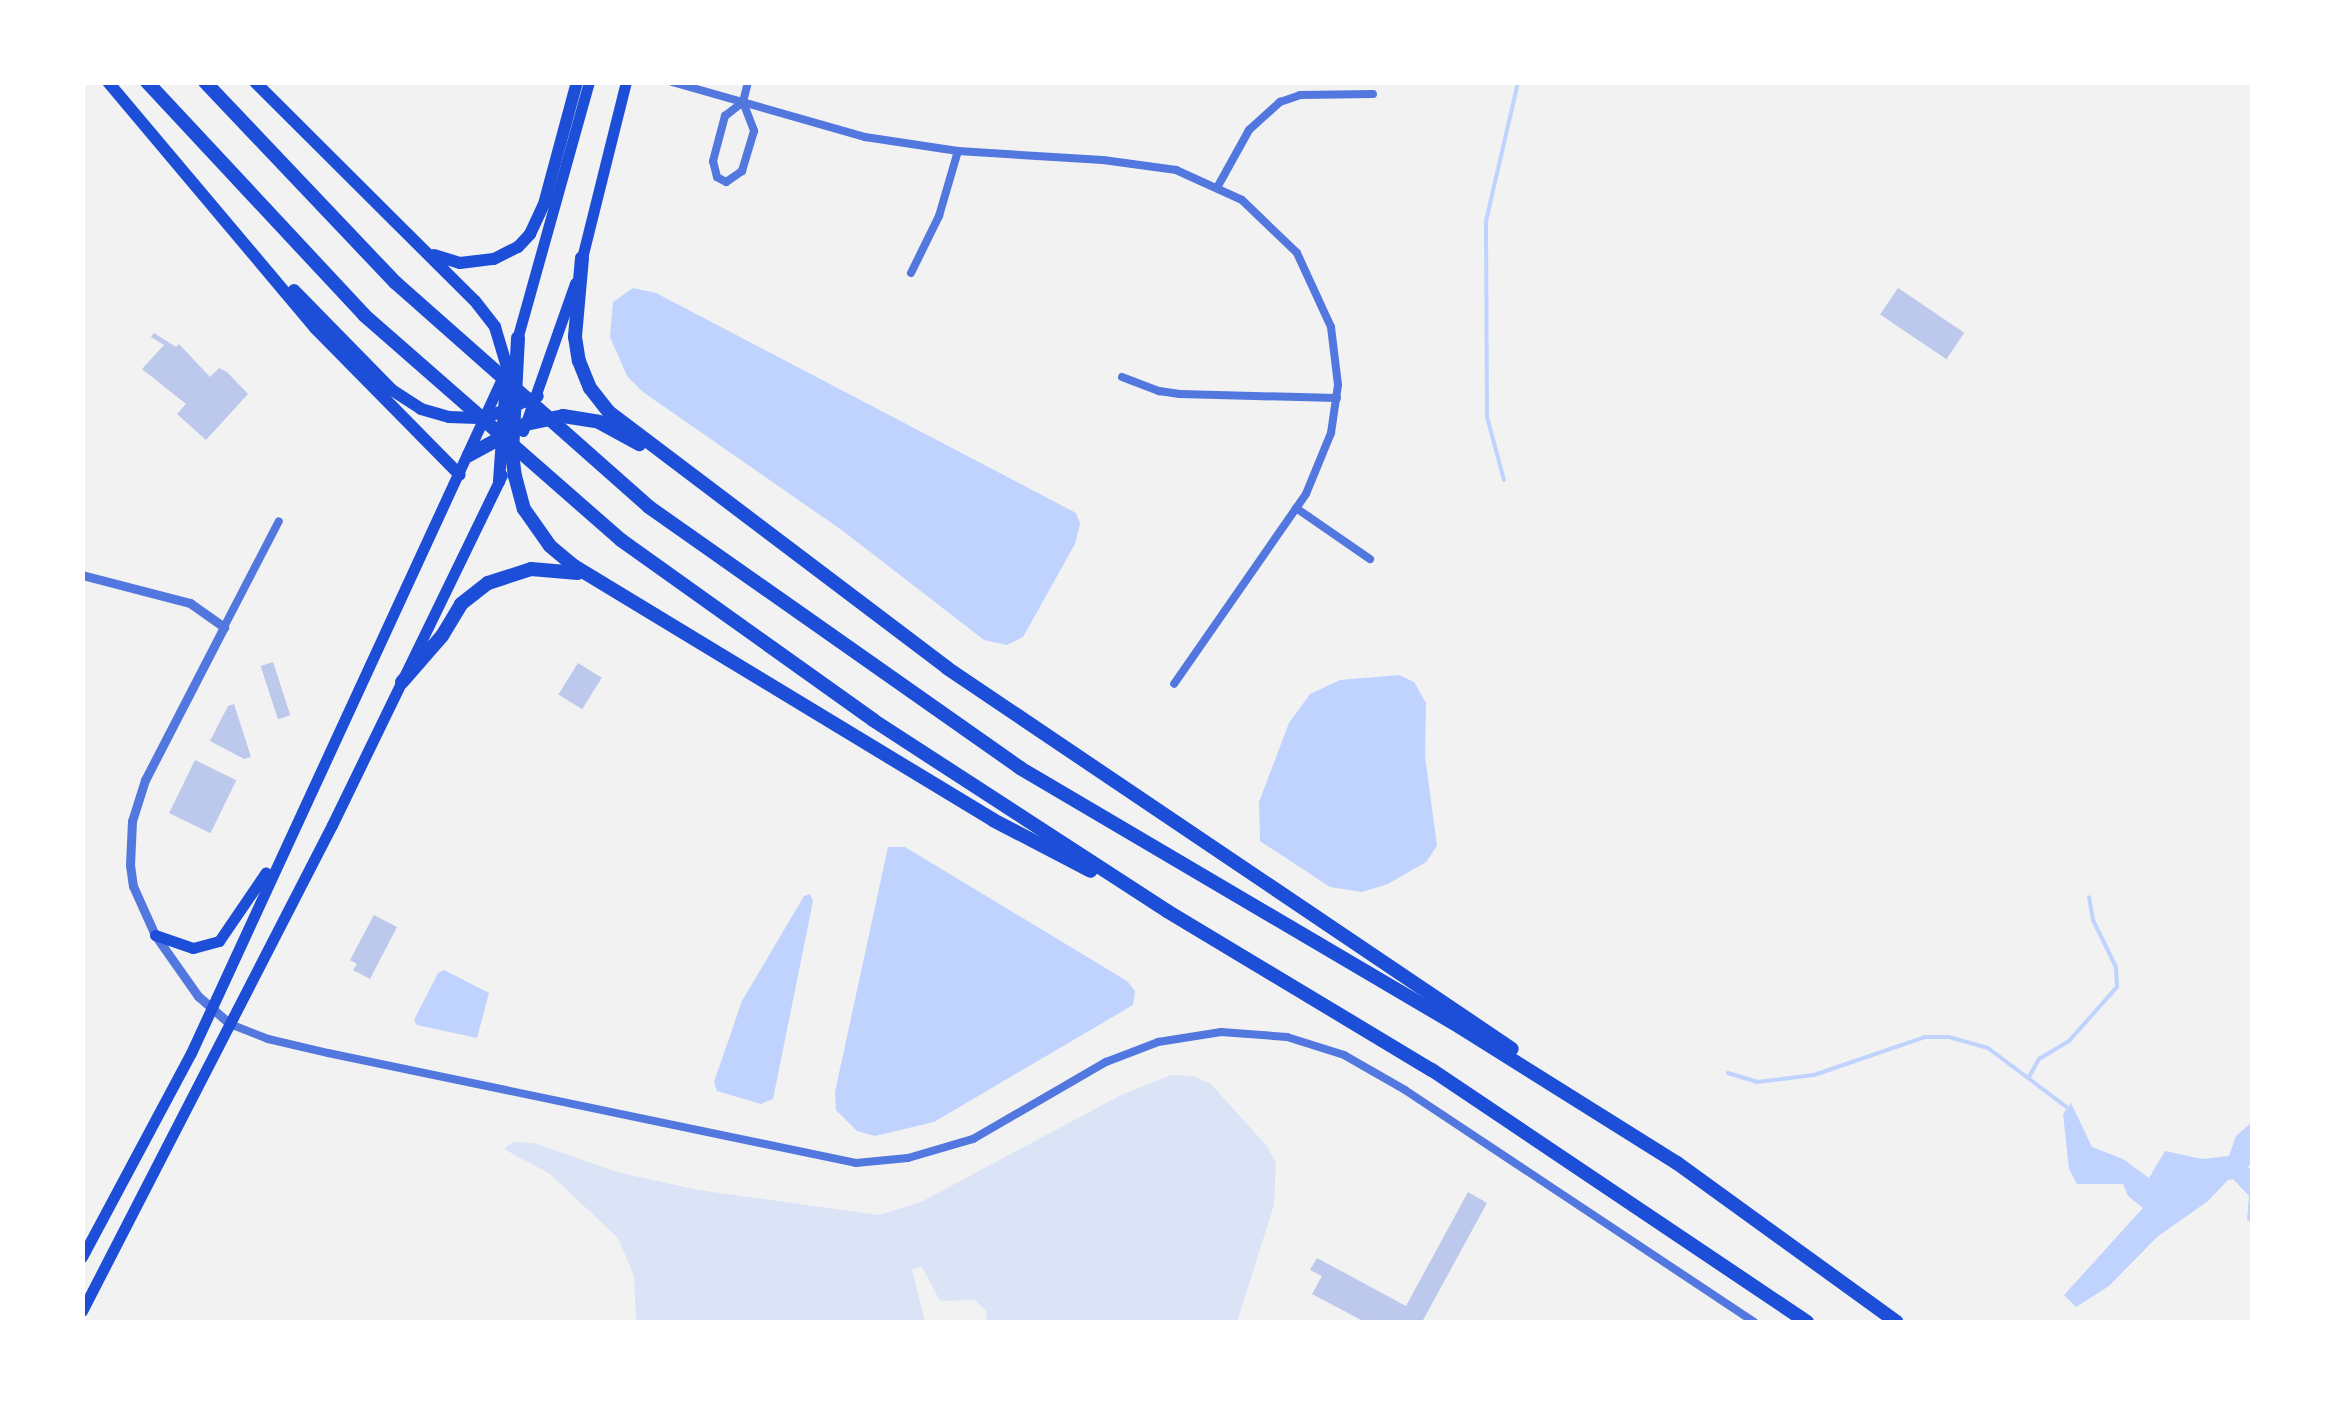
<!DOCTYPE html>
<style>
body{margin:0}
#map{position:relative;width:2335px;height:1405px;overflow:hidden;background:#f2f2f2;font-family:"Golos Text",sans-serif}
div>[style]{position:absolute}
.green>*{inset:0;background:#dbe4f7}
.water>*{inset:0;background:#bfd3fe}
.stream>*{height:4px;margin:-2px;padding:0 2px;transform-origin:2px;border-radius:2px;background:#bfd3fe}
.building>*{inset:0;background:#bdc9ec;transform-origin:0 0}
.minor>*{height:8px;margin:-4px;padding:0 4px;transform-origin:4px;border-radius:4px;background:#5277de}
.tertiary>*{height:9px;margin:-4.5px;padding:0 4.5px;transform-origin:4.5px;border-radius:4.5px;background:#5277de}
.primary>*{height:11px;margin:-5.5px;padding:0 5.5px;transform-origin:5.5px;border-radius:5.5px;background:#1d4ed8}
.trunk>*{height:12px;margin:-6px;padding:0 6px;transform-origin:6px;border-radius:6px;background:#1d4ed8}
.motorway>*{height:14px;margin:-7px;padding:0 7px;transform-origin:7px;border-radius:7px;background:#1d4ed8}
span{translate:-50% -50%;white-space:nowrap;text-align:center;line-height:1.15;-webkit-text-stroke:8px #fff;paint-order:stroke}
.frame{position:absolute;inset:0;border:85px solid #fff;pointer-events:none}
</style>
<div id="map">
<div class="green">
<div style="clip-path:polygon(1171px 1075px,1193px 1076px,1211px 1084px,1266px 1145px,1276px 1163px,1274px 1205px,1237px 1322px,987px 1322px,986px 1310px,974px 1300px,940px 1301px,922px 1267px,912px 1269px,925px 1322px,636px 1322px,634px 1276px,618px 1238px,550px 1174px,504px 1149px,513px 1142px,534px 1143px,617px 1172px,698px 1190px,879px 1215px,921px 1202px,1121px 1095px)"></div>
</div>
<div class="water">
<div style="clip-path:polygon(633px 288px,656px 293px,1076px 513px,1080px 524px,1075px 544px,1023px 637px,1007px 645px,984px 640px,843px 531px,643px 392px,627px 376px,610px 337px,613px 302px)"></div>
<div style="clip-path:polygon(1399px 675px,1414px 682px,1426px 703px,1425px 756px,1437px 846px,1426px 862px,1388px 884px,1362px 892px,1330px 887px,1260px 841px,1259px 802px,1289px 723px,1310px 694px,1340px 680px)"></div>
<div style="clip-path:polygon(888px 847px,905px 847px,1127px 981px,1135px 991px,1133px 1005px,934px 1122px,875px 1136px,857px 1131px,836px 1110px,835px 1092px)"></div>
<div style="clip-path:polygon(810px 894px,813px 901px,773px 1099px,761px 1104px,717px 1091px,714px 1082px,742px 1001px,804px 896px)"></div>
<div style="clip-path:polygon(444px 970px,489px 993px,477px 1038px,417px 1025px,414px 1020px,438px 973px)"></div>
<div style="clip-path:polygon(2071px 1103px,2092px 1147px,2123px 1159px,2149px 1178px,2165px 1151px,2202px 1159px,2229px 1156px,2236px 1136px,2252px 1122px,2252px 1161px,2248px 1167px,2252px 1172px,2252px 1222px,2247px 1220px,2249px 1196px,2233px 1179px,2228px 1180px,2208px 1201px,2157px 1237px,2109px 1286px,2076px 1307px,2064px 1295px,2143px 1208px,2128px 1196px,2123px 1184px,2077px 1184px,2069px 1169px,2063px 1114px)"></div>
</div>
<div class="stream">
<div style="left:1504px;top:480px;width:65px;rotate:-105.1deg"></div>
<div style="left:1487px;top:417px;width:196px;rotate:-90.3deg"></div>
<div style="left:1486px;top:221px;width:143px;rotate:-77deg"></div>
<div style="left:1728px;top:1073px;width:30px;rotate:17deg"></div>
<div style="left:1757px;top:1082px;width:57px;rotate:-7deg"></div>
<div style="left:1814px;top:1075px;width:117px;rotate:-18.9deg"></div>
<div style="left:1925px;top:1037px;width:24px"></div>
<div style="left:1949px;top:1037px;width:41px;rotate:15.8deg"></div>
<div style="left:1988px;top:1048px;width:100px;rotate:36.9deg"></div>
<div style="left:2029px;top:1077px;width:21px;rotate:-61deg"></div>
<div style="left:2039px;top:1059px;width:35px;rotate:-31deg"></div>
<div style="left:2069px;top:1041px;width:72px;rotate:-48.4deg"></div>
<div style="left:2117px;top:987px;width:20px;rotate:-93deg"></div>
<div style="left:2116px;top:967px;width:52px;rotate:-116.1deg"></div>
<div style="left:2093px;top:920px;width:23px;rotate:-100deg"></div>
</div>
<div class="building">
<div style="left:1898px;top:288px;width:80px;height:32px;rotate:34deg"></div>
<div style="clip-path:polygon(154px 333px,176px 347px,179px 344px,210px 377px,219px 368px,227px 372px,248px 394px,206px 440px,177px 414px,186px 404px,142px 369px,164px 345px,151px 337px)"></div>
<div style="left:273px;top:662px;width:56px;height:13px;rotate:72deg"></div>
<div style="left:578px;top:663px;width:28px;height:37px;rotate:32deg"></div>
<div style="clip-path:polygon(234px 704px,251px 757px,244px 759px,210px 741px,228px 706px)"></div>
<div style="left:195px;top:760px;width:46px;height:59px;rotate:26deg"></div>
<div style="clip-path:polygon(374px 915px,397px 927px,370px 979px,353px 970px,357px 964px,350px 960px)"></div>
<div style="clip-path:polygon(1468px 1192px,1487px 1203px,1422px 1322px,1365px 1322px,1312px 1294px,1322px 1276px,1310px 1270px,1317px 1258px,1406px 1306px)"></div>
</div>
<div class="minor">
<div style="left:672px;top:82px;width:201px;rotate:15.9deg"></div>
<div style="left:865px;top:137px;width:94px;rotate:8.6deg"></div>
<div style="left:958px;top:151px;width:145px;rotate:3.6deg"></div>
<div style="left:1103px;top:160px;width:74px;rotate:7.8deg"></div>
<div style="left:1176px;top:170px;width:72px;rotate:24.4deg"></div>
<div style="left:1242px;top:200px;width:76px;rotate:43.9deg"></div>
<div style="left:1297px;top:253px;width:81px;rotate:65.3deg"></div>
<div style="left:1331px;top:327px;width:58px;rotate:83.1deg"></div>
<div style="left:1338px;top:385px;width:49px;rotate:98.3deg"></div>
<div style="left:1331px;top:433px;width:66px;rotate:112.3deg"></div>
<div style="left:1306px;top:494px;width:231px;rotate:124.8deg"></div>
<div style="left:743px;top:102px;width:31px;rotate:69deg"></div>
<div style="left:754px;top:131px;width:42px;rotate:106.7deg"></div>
<div style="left:742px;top:171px;width:19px;rotate:145deg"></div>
<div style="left:726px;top:182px;width:10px;rotate:-151deg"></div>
<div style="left:717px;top:177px;width:16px;rotate:-104deg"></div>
<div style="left:713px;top:161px;width:47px;rotate:-75.1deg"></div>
<div style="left:725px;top:116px;width:23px;rotate:-38deg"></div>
<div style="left:743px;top:102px;width:21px;rotate:-76deg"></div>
<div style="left:1218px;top:186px;width:64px;rotate:-61deg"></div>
<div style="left:1249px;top:130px;width:42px;rotate:-42.1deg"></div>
<div style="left:1280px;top:102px;width:21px;rotate:-19deg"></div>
<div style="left:1300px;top:95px;width:73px;rotate:-0.8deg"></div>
<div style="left:911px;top:273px;width:64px;rotate:-63.8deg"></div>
<div style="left:939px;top:216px;width:68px;rotate:-73.7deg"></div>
<div style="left:1122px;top:377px;width:40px;rotate:21deg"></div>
<div style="left:1159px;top:391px;width:21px;rotate:8deg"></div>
<div style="left:1180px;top:394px;width:157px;rotate:1.5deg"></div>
<div style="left:1296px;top:508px;width:90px;rotate:34.6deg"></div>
<div style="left:224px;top:627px;width:119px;rotate:-62.6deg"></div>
<div style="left:230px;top:1024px;width:41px;rotate:21.5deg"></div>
<div style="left:268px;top:1039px;width:62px;rotate:13.1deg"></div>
<div style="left:328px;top:1053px;width:539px;rotate:11.77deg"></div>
<div style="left:856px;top:1163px;width:52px;rotate:-5.5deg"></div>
<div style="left:908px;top:1158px;width:68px;rotate:-16.3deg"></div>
<div style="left:973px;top:1139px;width:154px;rotate:-30.1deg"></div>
<div style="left:1106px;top:1062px;width:56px;rotate:-21deg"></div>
<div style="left:1158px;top:1042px;width:64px;rotate:-9deg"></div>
<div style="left:1221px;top:1032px;width:66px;rotate:4.3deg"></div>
<div style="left:1287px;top:1037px;width:60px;rotate:17.5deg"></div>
<div style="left:1344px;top:1055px;width:70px;rotate:29.8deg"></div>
<div style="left:1405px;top:1090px;width:419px;rotate:33.6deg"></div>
</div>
<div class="tertiary">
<div style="left:82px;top:575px;width:112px;rotate:14.5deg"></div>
<div style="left:190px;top:603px;width:42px;rotate:35.2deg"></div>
<div style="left:224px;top:627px;width:172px;rotate:117.3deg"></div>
<div style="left:145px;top:780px;width:43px;rotate:107.6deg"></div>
<div style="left:132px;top:821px;width:44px;rotate:92.6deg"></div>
<div style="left:130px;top:865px;width:21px;rotate:82deg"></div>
<div style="left:133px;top:886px;width:54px;rotate:65.8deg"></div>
<div style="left:155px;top:935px;width:75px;rotate:54.8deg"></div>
<div style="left:198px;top:996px;width:43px;rotate:41.2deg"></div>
</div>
<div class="primary">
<div style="left:580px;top:266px;width:190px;rotate:-76deg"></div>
<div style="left:516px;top:343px;width:271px;rotate:-74.4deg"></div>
<div style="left:523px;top:431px;width:157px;rotate:-70.6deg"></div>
<div style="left:155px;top:935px;width:40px;rotate:18.9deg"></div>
<div style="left:193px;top:948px;width:27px;rotate:-15deg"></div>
<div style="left:219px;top:941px;width:83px;rotate:-55.7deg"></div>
<div style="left:82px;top:1257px;width:231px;rotate:-61.9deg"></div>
<div style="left:191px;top:1053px;width:748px;rotate:-65.25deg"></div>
<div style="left:82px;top:1311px;width:547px;rotate:-62.78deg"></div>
<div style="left:332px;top:825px;width:389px;rotate:-64.1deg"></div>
</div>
<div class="trunk">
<div style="left:108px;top:82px;width:322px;rotate:49.9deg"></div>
<div style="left:315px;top:328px;width:206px;rotate:45.4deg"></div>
<div style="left:255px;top:82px;width:310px;rotate:44.9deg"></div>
<div style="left:475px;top:301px;width:33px;rotate:52deg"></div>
<div style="left:495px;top:327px;width:42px;rotate:73.3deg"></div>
<div style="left:507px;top:367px;width:115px;rotate:94deg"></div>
<div style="left:434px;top:255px;width:27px;rotate:17deg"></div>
<div style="left:460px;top:263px;width:34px;rotate:-7deg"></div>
<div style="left:494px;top:259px;width:27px;rotate:-27deg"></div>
<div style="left:518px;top:247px;width:18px;rotate:-47deg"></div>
<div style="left:530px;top:234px;width:33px;rotate:-65deg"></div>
<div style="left:544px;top:204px;width:126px;rotate:-74.9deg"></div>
<div style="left:294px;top:290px;width:140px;rotate:45.6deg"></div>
<div style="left:392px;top:390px;width:35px;rotate:33deg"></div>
<div style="left:421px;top:409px;width:29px;rotate:16deg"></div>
<div style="left:449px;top:417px;width:36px;rotate:2deg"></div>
<div style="left:485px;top:418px;width:57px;rotate:-22.5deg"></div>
</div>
<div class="motorway">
<div style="left:147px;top:82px;width:318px;rotate:47deg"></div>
<div style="left:364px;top:315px;width:342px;rotate:41.2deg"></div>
<div style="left:621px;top:540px;width:310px;rotate:35.5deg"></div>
<div style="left:873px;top:720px;width:351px;rotate:33deg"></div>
<div style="left:1167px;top:911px;width:309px;rotate:31deg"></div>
<div style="left:1432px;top:1070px;width:452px;rotate:33.9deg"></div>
<div style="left:205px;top:82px;width:277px;rotate:46.5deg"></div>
<div style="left:396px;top:283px;width:338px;rotate:41.5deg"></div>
<div style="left:649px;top:507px;width:454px;rotate:35.1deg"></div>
<div style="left:1020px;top:768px;width:511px;rotate:30.48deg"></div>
<div style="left:1460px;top:1027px;width:256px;rotate:32.1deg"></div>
<div style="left:1677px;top:1163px;width:271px;rotate:35.9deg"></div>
<div style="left:582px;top:258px;width:79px;rotate:95.1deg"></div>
<div style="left:575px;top:337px;width:24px;rotate:81deg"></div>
<div style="left:579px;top:361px;width:29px;rotate:68deg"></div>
<div style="left:590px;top:388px;width:31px;rotate:52deg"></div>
<div style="left:609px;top:412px;width:424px;rotate:37.1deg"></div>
<div style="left:947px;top:668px;width:681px;rotate:33.99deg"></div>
<div style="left:518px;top:338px;width:115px;rotate:93deg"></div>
<div style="left:512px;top:453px;width:23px;rotate:83deg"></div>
<div style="left:515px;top:476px;width:34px;rotate:75deg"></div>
<div style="left:524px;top:509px;width:45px;rotate:54.9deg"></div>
<div style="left:550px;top:546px;width:31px;rotate:40deg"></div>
<div style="left:574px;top:566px;width:490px;rotate:31.2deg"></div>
<div style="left:993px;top:820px;width:110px;rotate:27.5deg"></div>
<div style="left:469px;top:455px;width:65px;rotate:-28.5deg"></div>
<div style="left:526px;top:424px;width:38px;rotate:-12deg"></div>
<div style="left:563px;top:416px;width:36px;rotate:9deg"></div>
<div style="left:599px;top:422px;width:46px;rotate:28.8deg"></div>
<div style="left:402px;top:682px;width:61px;rotate:-49deg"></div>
<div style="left:442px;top:636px;width:37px;rotate:-59deg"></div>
<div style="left:461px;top:604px;width:34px;rotate:-38deg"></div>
<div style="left:488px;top:583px;width:45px;rotate:-18deg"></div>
<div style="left:531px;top:569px;width:47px;rotate:4.9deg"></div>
</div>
<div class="frame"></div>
</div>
